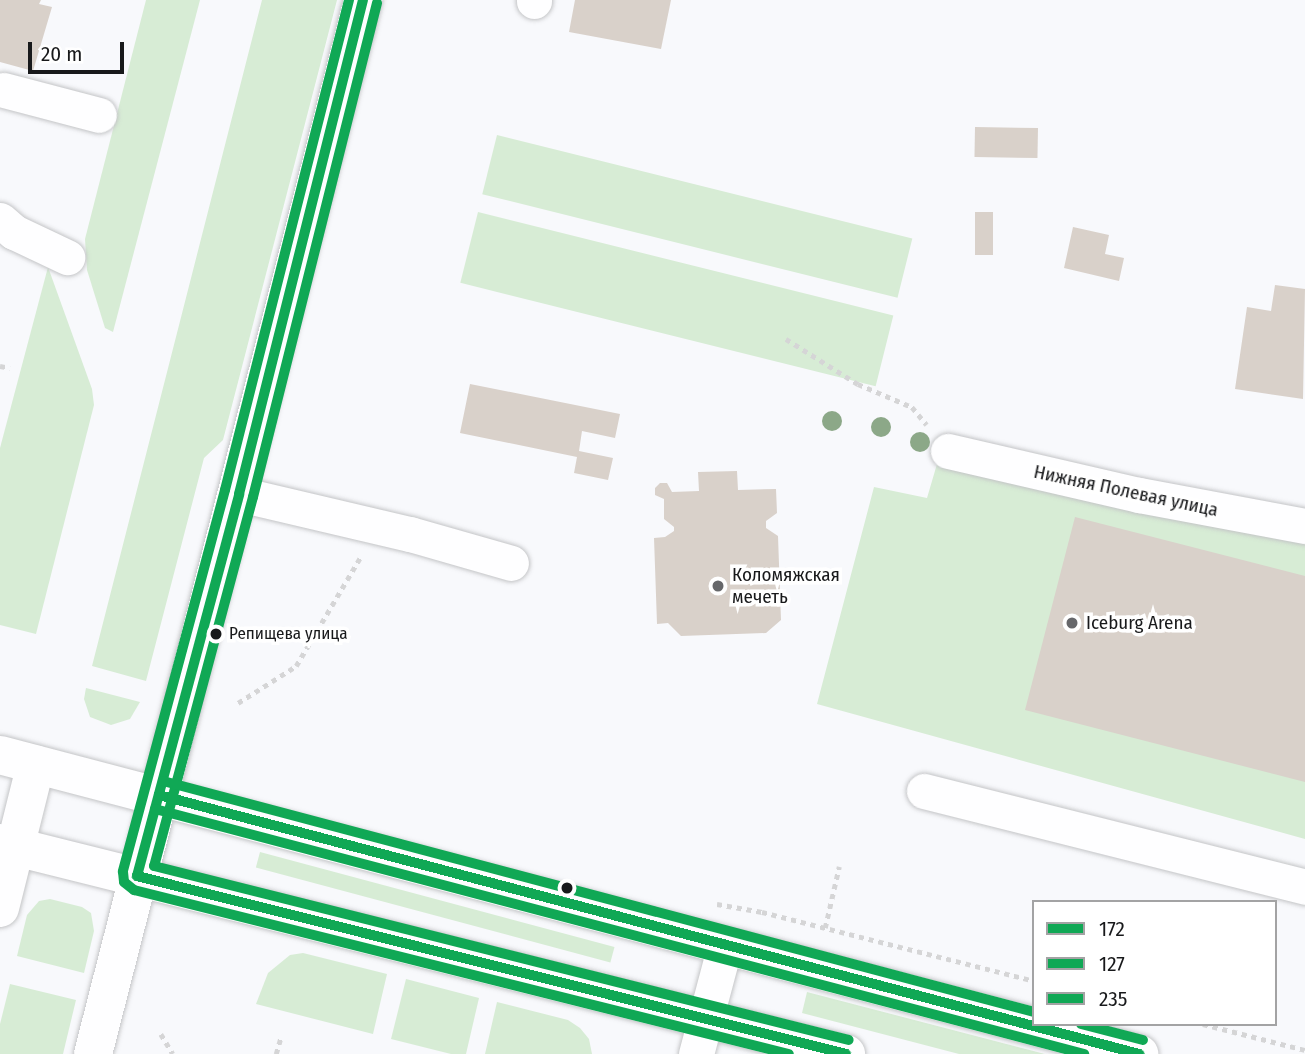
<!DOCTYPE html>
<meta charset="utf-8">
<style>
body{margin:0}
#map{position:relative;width:1305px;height:1054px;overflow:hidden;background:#f8f9fc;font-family:"Fira Sans Condensed",sans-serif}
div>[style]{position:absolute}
.green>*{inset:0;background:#d7ecd5;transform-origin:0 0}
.building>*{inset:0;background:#d9d1ca;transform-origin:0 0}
.path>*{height:4.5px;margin-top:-2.25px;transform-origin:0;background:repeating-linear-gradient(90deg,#d5d5d6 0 5px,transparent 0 10px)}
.roads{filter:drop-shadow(0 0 2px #c4c5c7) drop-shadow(0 0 2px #c4c5c7)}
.minor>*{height:35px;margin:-17.5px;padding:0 17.5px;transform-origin:17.5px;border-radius:17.5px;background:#fefeff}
.major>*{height:38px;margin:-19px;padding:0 19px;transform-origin:19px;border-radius:19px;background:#fefeff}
.bus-1>*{height:10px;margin:-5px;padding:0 5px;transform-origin:5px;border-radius:5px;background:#10a855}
.bus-2>*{height:10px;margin:-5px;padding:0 5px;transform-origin:5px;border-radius:5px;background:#10a855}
.bus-3>*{height:10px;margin:-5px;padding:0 5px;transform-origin:5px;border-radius:5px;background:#10a855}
.trees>*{width:20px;height:20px;margin:-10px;border-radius:50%;background:#8ca888}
.dots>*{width:19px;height:19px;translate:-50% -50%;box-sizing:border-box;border:4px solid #fff;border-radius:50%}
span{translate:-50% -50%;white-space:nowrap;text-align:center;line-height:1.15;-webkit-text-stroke:7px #fff;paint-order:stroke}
.bus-label{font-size:17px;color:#18191b}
.left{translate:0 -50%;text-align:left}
.street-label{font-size:19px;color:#18191b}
.poi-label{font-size:19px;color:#18191b}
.legend{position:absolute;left:1032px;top:900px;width:245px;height:126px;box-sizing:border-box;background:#fff;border:2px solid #a3a3a4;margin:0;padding:9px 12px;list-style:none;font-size:21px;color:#18191b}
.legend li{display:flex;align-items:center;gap:14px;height:35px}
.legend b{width:35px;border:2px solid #a3a3a4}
.scale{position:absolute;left:28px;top:42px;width:96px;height:32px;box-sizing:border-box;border:4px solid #18191b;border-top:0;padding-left:9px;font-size:21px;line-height:24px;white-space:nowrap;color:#18191b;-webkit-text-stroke:5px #fff;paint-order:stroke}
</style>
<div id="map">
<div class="green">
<div style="clip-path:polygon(146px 0,200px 0,113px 332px,105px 328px,87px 270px,85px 239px)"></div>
<div style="clip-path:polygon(262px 0,337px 0,223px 440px,204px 458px,146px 681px,92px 666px)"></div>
<div style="left:497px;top:135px;width:428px;height:61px;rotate:14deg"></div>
<div style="left:478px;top:212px;width:428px;height:73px;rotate:14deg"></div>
<div style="clip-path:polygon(48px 267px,92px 389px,94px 405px,36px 634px,0 625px,0 448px)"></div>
<div style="clip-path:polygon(937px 464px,1305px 541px,1305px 839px,817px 704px,874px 487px,927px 498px)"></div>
<div style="clip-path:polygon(86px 688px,140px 702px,130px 719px,111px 725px,90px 717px,84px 699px)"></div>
<div style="left:260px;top:852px;width:367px;height:16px;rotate:15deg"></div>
<div style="clip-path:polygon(50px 899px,82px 907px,91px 913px,94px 931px,84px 973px,17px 956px,27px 915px,39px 901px)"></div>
<div style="clip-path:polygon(303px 953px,387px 974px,373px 1034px,256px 1004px,268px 973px,290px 955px)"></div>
<div style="clip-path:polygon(406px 979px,479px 998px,466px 1054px,451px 1054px,391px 1039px)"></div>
<div style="clip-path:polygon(10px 984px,76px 1000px,63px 1054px,0 1054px,0 1024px)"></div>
<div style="clip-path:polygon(807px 992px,1045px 1054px,959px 1054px,802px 1013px)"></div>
<div style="clip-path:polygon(497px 1002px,568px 1020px,580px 1028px,589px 1039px,592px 1054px,485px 1054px)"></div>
</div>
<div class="building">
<div style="clip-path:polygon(0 0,41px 0,39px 4px,52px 7px,33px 71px,0 62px)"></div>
<div style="clip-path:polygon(575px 0,671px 0,661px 49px,569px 32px)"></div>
<div style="left:975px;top:127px;width:63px;height:30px;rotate:1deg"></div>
<div style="left:975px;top:212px;width:18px;height:43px"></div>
<div style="clip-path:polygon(1073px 227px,1109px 235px,1105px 254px,1124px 258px,1119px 281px,1064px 268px)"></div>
<div style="clip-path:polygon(1275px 285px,1305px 289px,1303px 399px,1235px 389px,1247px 307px,1271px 311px)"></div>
<div style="clip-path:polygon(470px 384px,620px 414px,615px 438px,582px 431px,579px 451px,613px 458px,608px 480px,574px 473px,577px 457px,460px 433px)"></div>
<div style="clip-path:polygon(737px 471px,738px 490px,776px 489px,777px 513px,766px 521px,766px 528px,778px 536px,781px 620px,766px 633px,681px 636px,668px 623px,657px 624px,654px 538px,665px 537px,674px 531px,674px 527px,664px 519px,664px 499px,655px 495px,655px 488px,660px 483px,667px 483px,672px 492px,699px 491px,698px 472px)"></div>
<div style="clip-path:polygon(1075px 517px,1305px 576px,1305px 782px,1025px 710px)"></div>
</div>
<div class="path">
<div style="left:786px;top:339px;width:85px;rotate:32deg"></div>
<div style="left:858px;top:384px;width:59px;rotate:23.1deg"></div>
<div style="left:912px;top:407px;width:23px;rotate:50deg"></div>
<div style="left:0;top:366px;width:10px;rotate:11deg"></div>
<div style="left:238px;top:703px;width:69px;rotate:-32.5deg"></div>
<div style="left:296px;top:666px;width:128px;rotate:-59.4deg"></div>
<div style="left:717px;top:904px;width:46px;rotate:10.1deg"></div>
<div style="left:762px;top:912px;width:281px;rotate:14.2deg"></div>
<div style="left:825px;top:928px;width:63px;rotate:-77.1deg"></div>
<div style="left:1203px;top:1024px;width:105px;rotate:14.3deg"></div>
<div style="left:161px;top:1034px;width:23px;rotate:59deg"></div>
<div style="left:276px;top:1054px;width:19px;rotate:-74deg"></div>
</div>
<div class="roads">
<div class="minor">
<div style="left:534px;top:1px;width:1px;rotate:-90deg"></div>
<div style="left:4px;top:90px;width:98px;rotate:14.7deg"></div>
<div style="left:0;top:220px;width:18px;rotate:41deg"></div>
<div style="left:14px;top:232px;width:59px;rotate:25.3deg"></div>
<div style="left:948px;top:451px;width:196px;rotate:13deg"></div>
<div style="left:1139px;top:495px;width:169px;rotate:10.6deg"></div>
<div style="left:239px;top:494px;width:176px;rotate:13.2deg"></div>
<div style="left:410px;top:534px;width:105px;rotate:16deg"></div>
<div style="left:924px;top:791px;width:393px;rotate:14.1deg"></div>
<div style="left:696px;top:1054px;width:113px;rotate:-75.1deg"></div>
</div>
<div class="major">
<div style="left:0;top:755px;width:1178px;rotate:14.71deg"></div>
<div style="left:0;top:843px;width:872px;rotate:14deg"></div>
<div style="left:0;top:908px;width:148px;rotate:-76deg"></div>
<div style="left:93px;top:1054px;width:1088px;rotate:-75.63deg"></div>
</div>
</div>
<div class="bus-1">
<div style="left:159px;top:795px;width:1014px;rotate:14.8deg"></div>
<div style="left:137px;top:876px;width:395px;rotate:-75deg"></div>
<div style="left:239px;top:494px;width:509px;rotate:-75.91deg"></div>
<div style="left:137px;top:876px;width:731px;rotate:14.09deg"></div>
</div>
<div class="bus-2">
<div style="left:349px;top:0;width:505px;rotate:104.2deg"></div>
<div style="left:225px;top:490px;width:395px;rotate:105deg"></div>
<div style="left:123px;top:872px;width:10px;rotate:84deg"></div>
<div style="left:124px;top:882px;width:13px;rotate:39deg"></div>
<div style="left:134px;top:890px;width:675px;rotate:14.06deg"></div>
<div style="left:155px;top:809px;width:961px;rotate:14.77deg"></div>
</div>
<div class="bus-3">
<div style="left:377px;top:3px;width:509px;rotate:104.09deg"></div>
<div style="left:253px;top:497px;width:382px;rotate:105deg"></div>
<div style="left:154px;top:866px;width:716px;rotate:14.06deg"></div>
<div style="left:163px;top:781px;width:901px;rotate:14.85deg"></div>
<div style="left:1081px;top:1024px;width:64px;rotate:14.5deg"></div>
</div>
<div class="trees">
<div style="left:832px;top:421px"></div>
<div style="left:881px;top:427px"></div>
<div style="left:920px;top:442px"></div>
</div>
<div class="dots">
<div style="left:718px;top:586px;background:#66676a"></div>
<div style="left:1072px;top:623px;background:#66676a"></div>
<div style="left:216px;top:634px;background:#18191b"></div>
<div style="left:567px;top:888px;background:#18191b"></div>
</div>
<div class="bus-label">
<span class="left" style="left:229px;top:634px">Репищева улица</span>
</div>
<div class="street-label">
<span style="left:1126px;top:491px;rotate:12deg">Нижняя Полевая улица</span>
</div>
<div class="poi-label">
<span class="left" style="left:732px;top:586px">Коломяжская<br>мечеть</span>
<span class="left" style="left:1086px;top:623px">Iceburg Arena</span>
</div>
<ul class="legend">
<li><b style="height:9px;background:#10a855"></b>172</li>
<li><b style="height:9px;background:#10a855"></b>127</li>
<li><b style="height:9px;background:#10a855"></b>235</li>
</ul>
<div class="scale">20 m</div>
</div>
